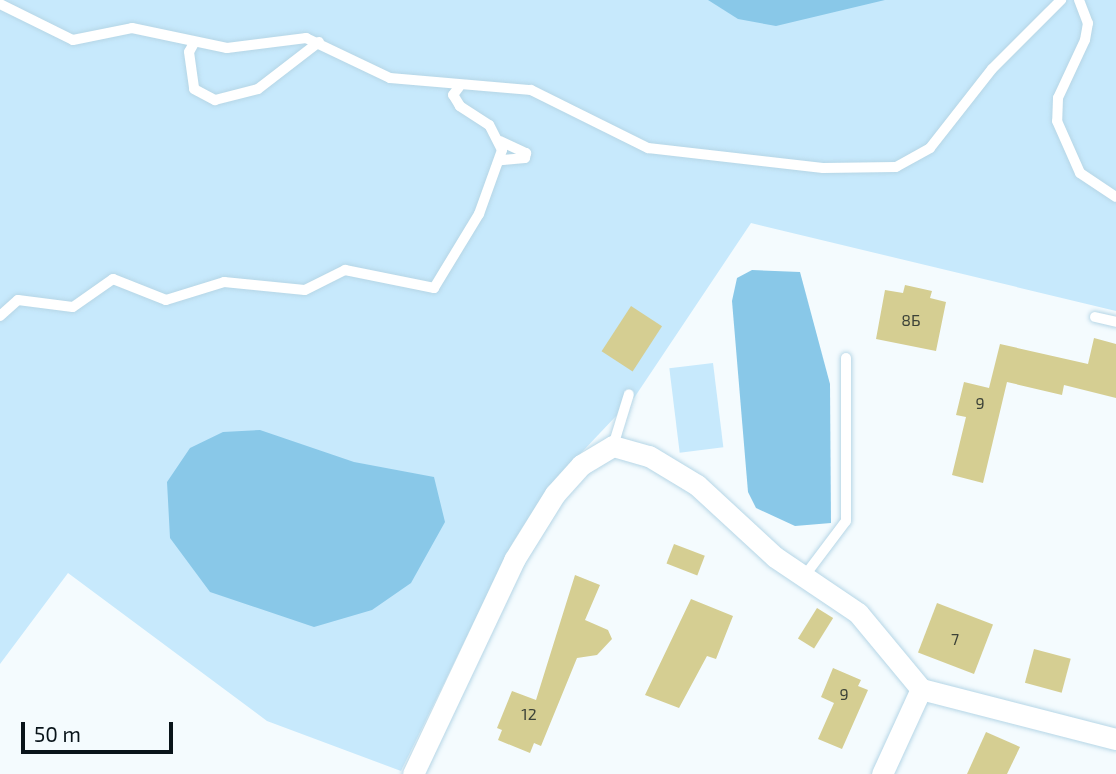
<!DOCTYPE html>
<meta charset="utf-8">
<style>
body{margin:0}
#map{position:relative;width:1116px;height:774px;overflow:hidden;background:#f4fbfe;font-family:"Exo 2",sans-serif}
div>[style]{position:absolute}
.green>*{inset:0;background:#c7e9fc;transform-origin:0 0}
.water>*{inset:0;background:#89c8e8}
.building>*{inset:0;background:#d5ce92;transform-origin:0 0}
.roads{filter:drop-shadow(0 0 2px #b6d6e6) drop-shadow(0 0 2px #b6d6e6)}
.lane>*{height:10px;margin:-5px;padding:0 5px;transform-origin:5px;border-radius:5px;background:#fff}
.street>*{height:21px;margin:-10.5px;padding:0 10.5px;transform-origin:10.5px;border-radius:10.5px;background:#fff}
span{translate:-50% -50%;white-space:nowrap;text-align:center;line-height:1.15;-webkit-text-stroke:5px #f4fbfe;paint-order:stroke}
.number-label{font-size:16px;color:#3c4238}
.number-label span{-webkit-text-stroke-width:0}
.scale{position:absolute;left:21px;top:722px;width:152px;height:32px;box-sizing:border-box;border:4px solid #09141a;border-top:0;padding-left:9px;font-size:21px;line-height:24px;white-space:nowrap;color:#09141a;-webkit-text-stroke:5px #f4fbfe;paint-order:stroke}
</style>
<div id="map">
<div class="green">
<div style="clip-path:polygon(0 0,1116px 0,1116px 311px,751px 223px,634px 398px,625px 392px,617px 415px,546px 490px,513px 542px,401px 771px,267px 721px,68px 573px,0 664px)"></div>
<div style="left:713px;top:363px;width:85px;height:44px;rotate:83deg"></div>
</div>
<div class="water">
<div style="clip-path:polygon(708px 0,885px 0,776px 26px,738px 19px)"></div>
<div style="clip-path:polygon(752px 270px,800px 272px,830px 384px,831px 523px,795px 526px,756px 508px,748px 492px,732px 301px,737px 278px)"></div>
<div style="clip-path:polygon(260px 430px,354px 462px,434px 477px,445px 522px,411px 583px,372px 610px,314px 627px,210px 592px,170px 538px,167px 482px,190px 448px,223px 432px)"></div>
</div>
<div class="building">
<div style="clip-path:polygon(905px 285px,932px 291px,930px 298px,946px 302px,936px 351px,876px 339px,885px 290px,903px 293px)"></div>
<div style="left:631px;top:306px;width:37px;height:54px;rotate:33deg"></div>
<div style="clip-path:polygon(1094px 338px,1116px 344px,1116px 398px,1064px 385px,1062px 395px,1007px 382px,983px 483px,952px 475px,966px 417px,956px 415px,964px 382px,989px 388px,1000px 344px,1088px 364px)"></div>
<div style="left:674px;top:544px;width:33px;height:21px;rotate:21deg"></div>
<div style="clip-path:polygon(575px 575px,600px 585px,585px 620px,608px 630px,612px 639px,597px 655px,577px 658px,541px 746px,534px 743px,530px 753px,498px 740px,502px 730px,497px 728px,512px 691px,536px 700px)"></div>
<div style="clip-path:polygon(691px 599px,733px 616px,716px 659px,707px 656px,679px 708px,645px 695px)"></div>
<div style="left:937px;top:603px;width:60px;height:53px;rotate:21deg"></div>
<div style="left:817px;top:608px;width:19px;height:36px;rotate:32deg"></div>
<div style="left:1034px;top:649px;width:38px;height:35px;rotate:15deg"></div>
<div style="clip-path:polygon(833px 668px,861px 680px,858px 686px,868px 690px,842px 749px,818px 739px,834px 703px,821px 697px)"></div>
<div style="clip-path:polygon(986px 732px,1020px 747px,1007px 774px,967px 774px)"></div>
</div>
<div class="roads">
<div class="lane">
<div style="left:1079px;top:0;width:25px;rotate:69deg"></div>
<div style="left:1088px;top:23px;width:17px;rotate:100deg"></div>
<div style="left:1085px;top:40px;width:64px;rotate:115deg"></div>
<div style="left:1058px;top:98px;width:23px;rotate:92deg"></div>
<div style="left:1057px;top:121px;width:57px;rotate:66.1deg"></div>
<div style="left:1080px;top:173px;width:43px;rotate:33.7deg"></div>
<div style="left:0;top:4px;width:81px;rotate:26.3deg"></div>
<div style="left:73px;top:40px;width:60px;rotate:-11.5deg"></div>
<div style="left:132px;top:28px;width:97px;rotate:11.9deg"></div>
<div style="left:227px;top:48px;width:80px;rotate:-7.2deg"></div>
<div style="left:306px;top:38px;width:93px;rotate:25.5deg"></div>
<div style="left:390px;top:78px;width:142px;rotate:4.9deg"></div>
<div style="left:531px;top:90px;width:131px;rotate:26.4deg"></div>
<div style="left:648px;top:148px;width:176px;rotate:6.5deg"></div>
<div style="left:823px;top:168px;width:73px;rotate:-0.8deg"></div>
<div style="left:896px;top:167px;width:39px;rotate:-29deg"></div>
<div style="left:930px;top:148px;width:100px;rotate:-51.9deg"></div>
<div style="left:992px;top:69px;width:98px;rotate:-45deg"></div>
<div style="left:194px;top:43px;width:10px;rotate:119deg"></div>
<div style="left:189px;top:52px;width:37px;rotate:82deg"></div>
<div style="left:194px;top:89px;width:24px;rotate:28deg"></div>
<div style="left:215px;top:100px;width:44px;rotate:-14.3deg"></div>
<div style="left:258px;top:89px;width:77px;rotate:-37.6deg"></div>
<div style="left:500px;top:141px;width:29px;rotate:25deg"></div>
<div style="left:526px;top:153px;width:5px;rotate:101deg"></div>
<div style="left:525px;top:158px;width:25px;rotate:175deg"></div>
<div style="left:0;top:316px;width:24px;rotate:-42deg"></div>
<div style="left:18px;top:300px;width:55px;rotate:7.3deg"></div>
<div style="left:73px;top:307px;width:49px;rotate:-35deg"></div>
<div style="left:113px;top:279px;width:57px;rotate:21.6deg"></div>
<div style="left:166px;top:300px;width:61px;rotate:-17.2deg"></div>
<div style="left:224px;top:282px;width:81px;rotate:5.6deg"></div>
<div style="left:305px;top:290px;width:45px;rotate:-26.6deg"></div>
<div style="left:345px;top:270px;width:91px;rotate:11.4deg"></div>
<div style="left:434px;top:288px;width:87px;rotate:-58.7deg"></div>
<div style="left:479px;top:214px;width:68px;rotate:-70.2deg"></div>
<div style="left:502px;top:150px;width:28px;rotate:-117deg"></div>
<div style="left:489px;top:125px;width:35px;rotate:-147deg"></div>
<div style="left:460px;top:106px;width:13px;rotate:-122deg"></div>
<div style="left:453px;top:95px;width:10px;rotate:-53deg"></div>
<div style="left:1095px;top:317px;width:22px;rotate:13deg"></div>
<div style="left:613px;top:446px;width:54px;rotate:-72.9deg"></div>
<div style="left:806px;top:574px;width:66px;rotate:-53deg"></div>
<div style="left:846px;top:521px;width:163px;rotate:-90deg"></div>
</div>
<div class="street">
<div style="left:413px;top:774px;width:237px;rotate:-64.7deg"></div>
<div style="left:514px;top:560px;width:78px;rotate:-58.2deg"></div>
<div style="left:555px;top:494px;width:39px;rotate:-48deg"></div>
<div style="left:581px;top:465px;width:37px;rotate:-31deg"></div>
<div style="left:613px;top:446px;width:37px;rotate:16deg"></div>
<div style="left:649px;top:456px;width:56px;rotate:31.1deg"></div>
<div style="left:697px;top:485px;width:106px;rotate:42.7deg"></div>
<div style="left:775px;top:557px;width:100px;rotate:34deg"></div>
<div style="left:858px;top:613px;width:99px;rotate:50.3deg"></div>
<div style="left:921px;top:689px;width:201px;rotate:14.4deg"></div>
<div style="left:882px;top:774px;width:94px;rotate:-65.4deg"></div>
</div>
</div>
<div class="number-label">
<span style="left:911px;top:320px">8Б</span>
<span style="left:980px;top:403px">9</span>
<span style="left:955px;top:639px">7</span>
<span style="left:844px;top:694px">9</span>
<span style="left:529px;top:714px">12</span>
</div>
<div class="scale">50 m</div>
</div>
